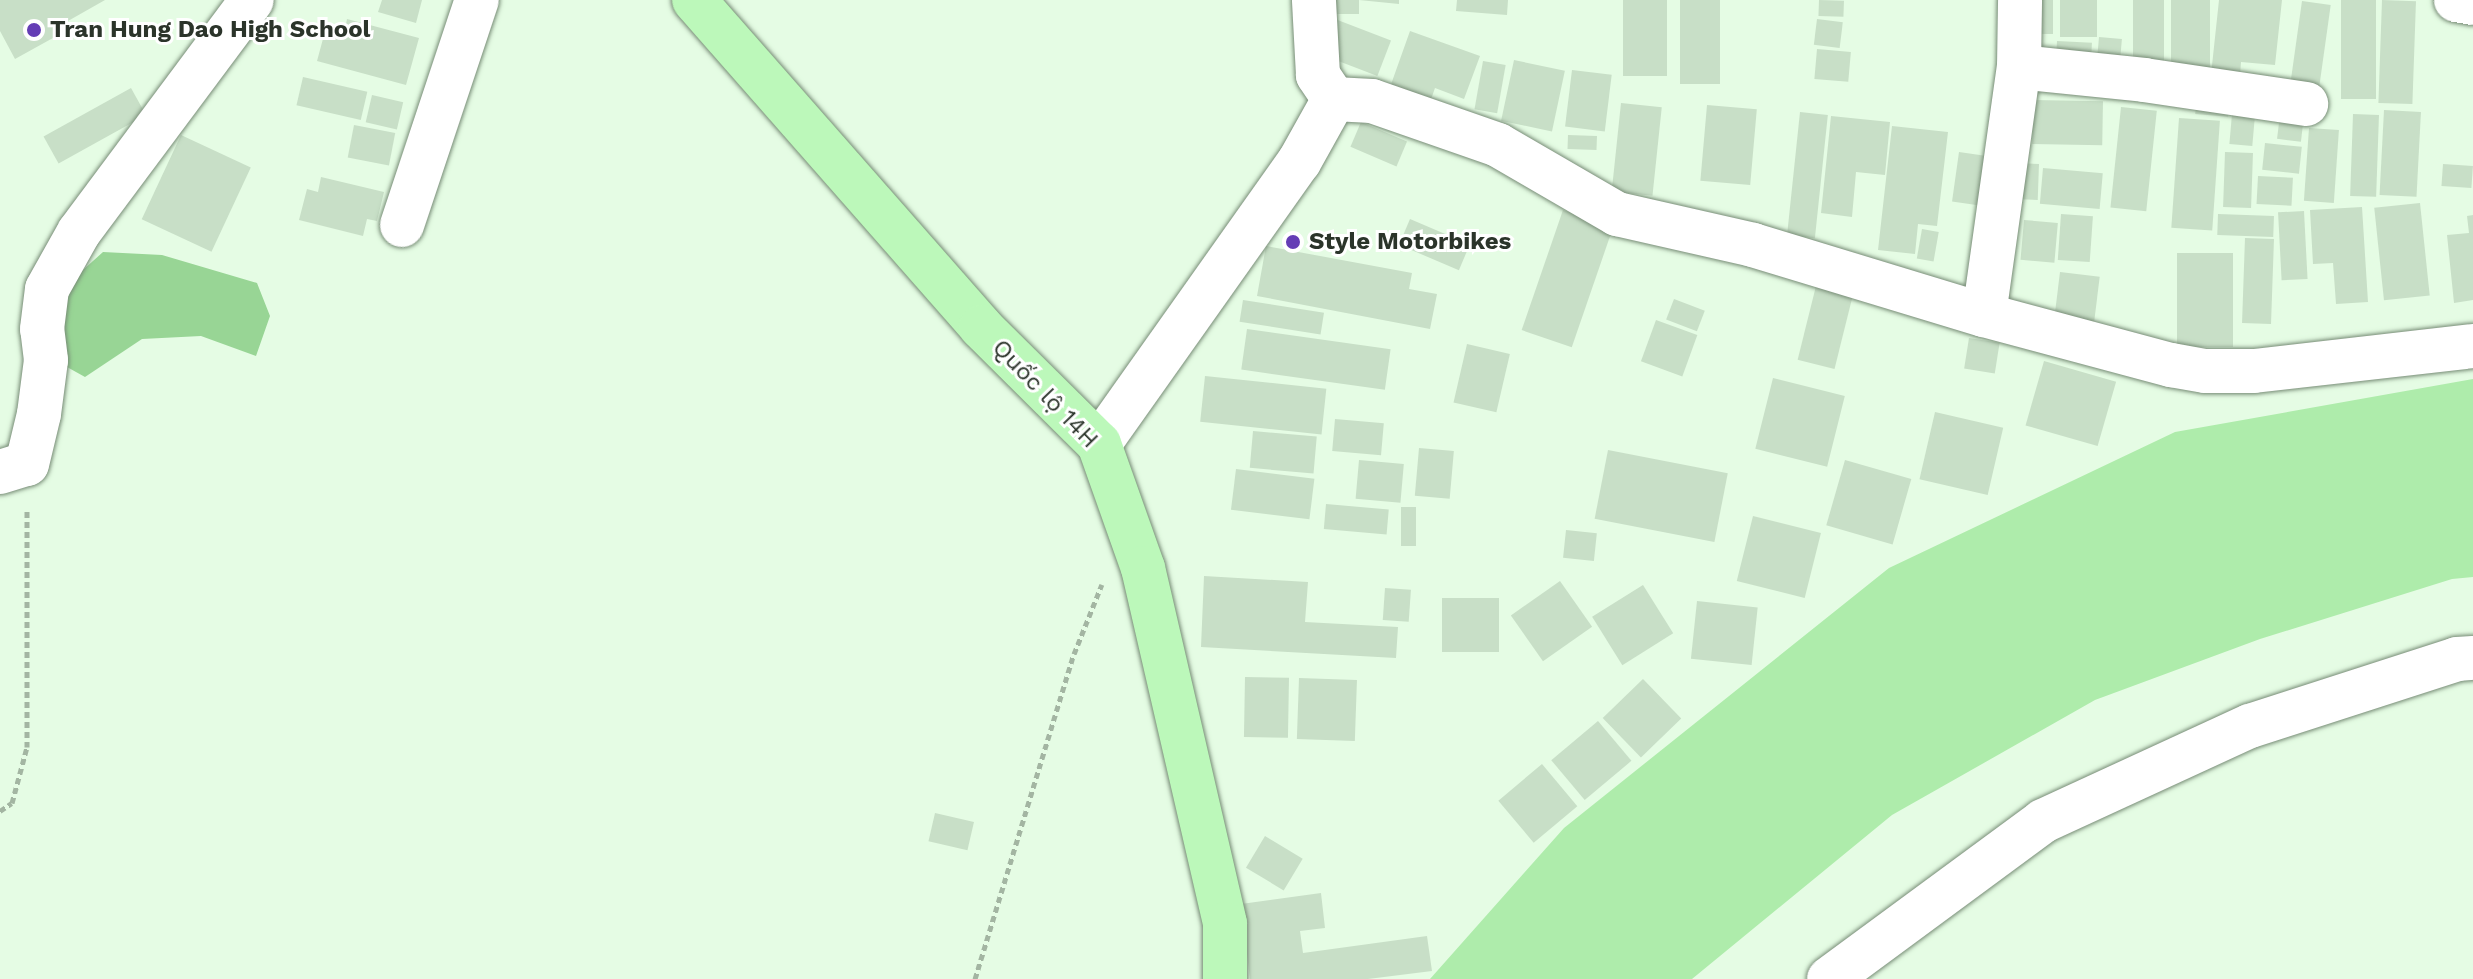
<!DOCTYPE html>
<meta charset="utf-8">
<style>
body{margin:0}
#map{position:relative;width:2473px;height:979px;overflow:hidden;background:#e5fce4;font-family:"Work Sans",sans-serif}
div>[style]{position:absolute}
.forest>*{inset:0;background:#98d595}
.water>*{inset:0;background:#aeecab}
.building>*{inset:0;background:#c8dfc7;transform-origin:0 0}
.path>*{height:5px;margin-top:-2.5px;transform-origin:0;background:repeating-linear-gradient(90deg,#a3b5a2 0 6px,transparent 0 10px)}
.roads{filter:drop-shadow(0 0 2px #778c76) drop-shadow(0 0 2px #778c76)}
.minor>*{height:44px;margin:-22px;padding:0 22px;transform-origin:22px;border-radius:22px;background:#fff}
.major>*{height:44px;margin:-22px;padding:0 22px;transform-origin:22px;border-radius:22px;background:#bcf8ba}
.dots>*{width:22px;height:22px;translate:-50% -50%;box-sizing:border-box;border:4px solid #fff;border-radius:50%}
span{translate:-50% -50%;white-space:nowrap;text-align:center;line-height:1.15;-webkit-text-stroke:6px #fff;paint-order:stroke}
.poi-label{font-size:24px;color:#2b342a;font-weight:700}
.left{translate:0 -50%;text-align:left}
.street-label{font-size:24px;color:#2b342a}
</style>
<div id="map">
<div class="forest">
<div style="clip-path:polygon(103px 252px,162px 255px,257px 283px,270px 316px,256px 356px,201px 336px,142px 339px,85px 377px,49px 357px,53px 297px)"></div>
</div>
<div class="water">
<div style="clip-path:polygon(2473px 379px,2473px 577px,2452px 579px,2260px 639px,2095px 700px,1892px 815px,1692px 979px,1430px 979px,1564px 828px,1889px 568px,2175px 432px)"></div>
</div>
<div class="building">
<div style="clip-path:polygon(0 0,105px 0,68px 21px,71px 28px,15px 59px,0 31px)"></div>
<div style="clip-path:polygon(382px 0,422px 0,416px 23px,378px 12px)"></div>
<div style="left:1330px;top:0;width:29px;height:14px"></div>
<div style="clip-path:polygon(1359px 0,1399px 0,1399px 4px)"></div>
<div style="clip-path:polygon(1457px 0,1508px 0,1507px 15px,1456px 11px)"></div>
<div style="left:1623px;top:0;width:44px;height:76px"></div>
<div style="left:1680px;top:0;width:40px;height:84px"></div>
<div style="left:1819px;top:0;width:25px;height:16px;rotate:2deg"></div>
<div style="left:2026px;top:0;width:27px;height:34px"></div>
<div style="left:2060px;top:0;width:37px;height:37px"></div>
<div style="left:2133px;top:0;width:31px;height:72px"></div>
<div style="left:2171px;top:0;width:39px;height:77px"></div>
<div style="clip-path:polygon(2219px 0,2282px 0,2275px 65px,2241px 62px,2239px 88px,2210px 84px)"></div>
<div style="left:2341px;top:0;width:35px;height:99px"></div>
<div style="left:2382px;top:0;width:34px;height:103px;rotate:2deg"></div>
<div style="left:2302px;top:1px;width:29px;height:92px;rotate:8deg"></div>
<div style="clip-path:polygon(347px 19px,419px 38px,406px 85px,317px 61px,327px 24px,345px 29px)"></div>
<div style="left:1335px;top:19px;width:60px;height:38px;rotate:21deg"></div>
<div style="left:1817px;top:19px;width:26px;height:26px;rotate:7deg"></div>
<div style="clip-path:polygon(1410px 31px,1480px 56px,1464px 99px,1435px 88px,1429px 105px,1389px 90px)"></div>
<div style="left:2099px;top:37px;width:23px;height:31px;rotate:5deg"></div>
<div style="left:2057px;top:41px;width:35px;height:19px;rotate:3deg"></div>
<div style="left:1817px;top:49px;width:34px;height:30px;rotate:5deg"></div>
<div style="left:1514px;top:60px;width:52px;height:62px;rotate:12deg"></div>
<div style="left:1483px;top:61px;width:23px;height:49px;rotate:10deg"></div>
<div style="left:1572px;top:70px;width:40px;height:57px;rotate:7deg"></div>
<div style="left:303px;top:77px;width:66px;height:29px;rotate:13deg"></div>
<div style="left:131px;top:88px;width:31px;height:100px;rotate:61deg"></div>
<div style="left:2197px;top:94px;width:33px;height:20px;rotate:5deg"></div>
<div style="left:372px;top:95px;width:32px;height:28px;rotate:13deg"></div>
<div style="left:2033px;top:100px;width:70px;height:44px;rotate:1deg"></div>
<div style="left:1621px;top:103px;width:41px;height:89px;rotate:6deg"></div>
<div style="left:1707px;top:105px;width:50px;height:76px;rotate:5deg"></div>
<div style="left:2121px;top:107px;width:36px;height:101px;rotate:6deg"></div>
<div style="left:2384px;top:110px;width:37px;height:85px;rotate:3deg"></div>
<div style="left:1800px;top:112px;width:28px;height:124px;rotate:6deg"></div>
<div style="left:2232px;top:114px;width:23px;height:30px;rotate:5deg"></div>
<div style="left:2353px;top:114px;width:26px;height:82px;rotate:2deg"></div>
<div style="left:2280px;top:115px;width:24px;height:24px;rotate:7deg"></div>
<div style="clip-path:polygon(1831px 116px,1890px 122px,1885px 175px,1856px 172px,1852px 217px,1821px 213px)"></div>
<div style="left:2179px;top:118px;width:41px;height:110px;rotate:4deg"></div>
<div style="left:1361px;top:122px;width:50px;height:27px;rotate:23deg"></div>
<div style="left:354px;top:125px;width:42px;height:33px;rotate:11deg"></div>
<div style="clip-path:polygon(1892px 126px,1948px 132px,1937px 226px,1918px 224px,1915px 254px,1878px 250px)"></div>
<div style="left:2309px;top:128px;width:30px;height:73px;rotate:4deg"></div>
<div style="left:181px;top:135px;width:77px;height:93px;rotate:25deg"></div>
<div style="left:1568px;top:135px;width:29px;height:14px;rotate:2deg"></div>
<div style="left:2265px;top:143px;width:37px;height:27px;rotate:6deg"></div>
<div style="left:1959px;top:152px;width:28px;height:50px;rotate:8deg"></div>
<div style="left:2225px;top:152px;width:28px;height:55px;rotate:2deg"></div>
<div style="left:2013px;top:163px;width:26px;height:36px;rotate:2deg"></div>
<div style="left:2443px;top:164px;width:30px;height:22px;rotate:4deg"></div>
<div style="left:2043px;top:168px;width:60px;height:36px;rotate:5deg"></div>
<div style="left:2258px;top:176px;width:35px;height:28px;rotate:3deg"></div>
<div style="clip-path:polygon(321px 177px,384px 192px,377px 221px,367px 219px,363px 236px,299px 220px,307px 189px,318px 192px)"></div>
<div style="left:2420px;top:203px;width:93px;height:46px;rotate:84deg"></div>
<div style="clip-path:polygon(2362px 207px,2368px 302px,2336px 304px,2333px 263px,2313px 264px,2310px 210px)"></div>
<div style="left:1563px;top:210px;width:53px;height:127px;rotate:19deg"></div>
<div style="left:2304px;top:211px;width:68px;height:26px;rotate:87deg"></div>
<div style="left:2061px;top:214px;width:32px;height:46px;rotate:4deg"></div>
<div style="left:2218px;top:214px;width:56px;height:21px;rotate:2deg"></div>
<div style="clip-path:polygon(2473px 215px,2473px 300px,2454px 303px,2447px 235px,2469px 233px,2467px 216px)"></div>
<div style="left:1410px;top:219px;width:65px;height:28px;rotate:23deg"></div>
<div style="left:2024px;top:220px;width:34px;height:40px;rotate:5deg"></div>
<div style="left:1922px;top:229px;width:17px;height:30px;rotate:10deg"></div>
<div style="left:2245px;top:238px;width:29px;height:85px;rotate:2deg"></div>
<div style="clip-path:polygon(1266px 246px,1412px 273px,1409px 289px,1437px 294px,1430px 329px,1257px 296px)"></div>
<div style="left:2177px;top:253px;width:56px;height:94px"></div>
<div style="left:2060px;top:272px;width:40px;height:51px;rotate:7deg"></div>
<div style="left:1816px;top:286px;width:38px;height:76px;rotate:14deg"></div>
<div style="left:1674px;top:299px;width:33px;height:22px;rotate:21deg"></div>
<div style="left:1243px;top:300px;width:82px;height:22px;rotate:9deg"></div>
<div style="left:1656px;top:320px;width:44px;height:44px;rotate:20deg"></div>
<div style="left:1247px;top:329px;width:145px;height:41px;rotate:8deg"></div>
<div style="left:1969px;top:338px;width:31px;height:31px;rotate:9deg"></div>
<div style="left:1467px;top:344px;width:44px;height:60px;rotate:13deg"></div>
<div style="left:2044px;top:361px;width:75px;height:67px;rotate:16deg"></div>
<div style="left:1205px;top:376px;width:122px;height:46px;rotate:6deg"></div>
<div style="left:1773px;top:378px;width:74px;height:73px;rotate:14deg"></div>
<div style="left:1935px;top:412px;width:70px;height:69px;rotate:13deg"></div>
<div style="left:1335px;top:419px;width:49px;height:32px;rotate:5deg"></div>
<div style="left:1253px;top:431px;width:64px;height:37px;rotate:5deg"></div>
<div style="left:1419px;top:448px;width:35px;height:48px;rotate:5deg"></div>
<div style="left:1608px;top:450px;width:122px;height:70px;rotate:11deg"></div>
<div style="left:1359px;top:460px;width:45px;height:39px;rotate:5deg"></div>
<div style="left:1845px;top:460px;width:69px;height:68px;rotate:16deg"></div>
<div style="left:1236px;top:469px;width:79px;height:41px;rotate:7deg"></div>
<div style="left:1326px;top:504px;width:63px;height:25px;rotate:5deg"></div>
<div style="left:1401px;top:507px;width:15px;height:39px"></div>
<div style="left:1753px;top:516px;width:70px;height:67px;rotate:14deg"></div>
<div style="left:1566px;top:530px;width:31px;height:28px;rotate:6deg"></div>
<div style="clip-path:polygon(1204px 576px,1308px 582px,1305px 622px,1398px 627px,1396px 658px,1201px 647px)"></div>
<div style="left:1560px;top:581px;width:56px;height:60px;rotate:55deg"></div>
<div style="left:1643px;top:585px;width:57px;height:60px;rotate:58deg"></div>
<div style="left:1385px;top:588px;width:26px;height:32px;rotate:4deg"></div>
<div style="left:1442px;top:598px;width:57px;height:54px"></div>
<div style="left:1697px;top:601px;width:61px;height:58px;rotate:6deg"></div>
<div style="left:1245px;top:677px;width:44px;height:60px;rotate:1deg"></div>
<div style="left:1299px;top:678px;width:58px;height:61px;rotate:2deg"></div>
<div style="left:1643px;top:679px;width:55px;height:56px;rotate:46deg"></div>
<div style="left:1598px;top:721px;width:52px;height:61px;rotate:50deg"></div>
<div style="left:1542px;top:764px;width:55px;height:57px;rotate:50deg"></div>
<div style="left:935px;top:813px;width:40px;height:29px;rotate:13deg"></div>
<div style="left:1265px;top:836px;width:44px;height:37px;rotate:31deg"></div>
<div style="clip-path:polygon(1321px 893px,1325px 928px,1300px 931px,1303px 953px,1427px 936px,1432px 971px,1368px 979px,1250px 979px,1241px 904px)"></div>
</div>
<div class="path">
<div style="left:0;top:811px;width:14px;rotate:-34deg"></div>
<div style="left:12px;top:803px;width:58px;rotate:-75deg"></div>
<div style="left:27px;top:747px;width:239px;rotate:-90deg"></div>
<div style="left:975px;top:979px;width:340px;rotate:-73.1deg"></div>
<div style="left:1074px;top:654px;width:75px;rotate:-68.2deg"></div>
</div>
<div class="roads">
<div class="minor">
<div style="left:2456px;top:0;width:17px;rotate:10deg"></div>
<div style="left:2019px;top:67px;width:126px;rotate:5.9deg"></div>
<div style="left:2144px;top:80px;width:164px;rotate:8.4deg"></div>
<div style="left:1334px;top:99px;width:38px;rotate:3deg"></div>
<div style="left:1372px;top:101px;width:133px;rotate:19.2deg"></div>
<div style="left:1498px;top:145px;width:138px;rotate:30.1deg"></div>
<div style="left:1617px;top:214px;width:139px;rotate:12.8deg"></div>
<div style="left:1753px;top:245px;width:241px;rotate:16.9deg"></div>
<div style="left:1984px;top:315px;width:194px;rotate:15deg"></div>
<div style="left:2171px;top:365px;width:35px;rotate:10deg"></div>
<div style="left:2205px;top:371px;width:49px"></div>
<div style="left:2254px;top:371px;width:220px;rotate:-6.5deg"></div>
<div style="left:402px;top:225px;width:237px;rotate:-71.6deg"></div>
<div style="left:1984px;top:315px;width:250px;rotate:-82deg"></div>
<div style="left:2019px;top:67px;width:67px;rotate:-89.1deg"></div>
<div style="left:1099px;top:444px;width:346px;rotate:-54.7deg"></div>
<div style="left:1299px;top:162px;width:72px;rotate:-60.9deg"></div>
<div style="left:1334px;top:99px;width:29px;rotate:-124deg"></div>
<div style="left:1318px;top:75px;width:75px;rotate:-93.1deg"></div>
<div style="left:0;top:472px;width:28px;rotate:-17deg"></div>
<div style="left:27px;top:464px;width:51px;rotate:-76.5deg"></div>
<div style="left:39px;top:414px;width:54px;rotate:-82.6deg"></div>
<div style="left:46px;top:360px;width:31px;rotate:-97deg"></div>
<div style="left:42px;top:329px;width:40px;rotate:-82.9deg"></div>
<div style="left:47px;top:289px;width:65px;rotate:-60.7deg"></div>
<div style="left:79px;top:232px;width:289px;rotate:-53.3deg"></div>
<div style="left:1829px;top:979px;width:266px;rotate:-36.4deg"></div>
<div style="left:2043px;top:821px;width:228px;rotate:-24.7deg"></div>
<div style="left:2250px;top:726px;width:218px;rotate:-17.9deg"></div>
<div style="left:2457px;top:659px;width:16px;rotate:-4deg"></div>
</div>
<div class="major">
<div style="left:694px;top:0;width:435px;rotate:48.7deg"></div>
<div style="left:981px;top:327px;width:166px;rotate:44.8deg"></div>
<div style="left:1099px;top:444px;width:132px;rotate:70.5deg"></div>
<div style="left:1143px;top:568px;width:365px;rotate:77deg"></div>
<div style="left:1225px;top:924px;width:55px;rotate:90deg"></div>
</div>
</div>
<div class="dots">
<div style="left:34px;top:30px;background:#643db5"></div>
<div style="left:1293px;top:242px;background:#643db5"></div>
</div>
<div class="poi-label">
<span class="left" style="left:50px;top:30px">Tran Hung Dao High School</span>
<span class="left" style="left:1309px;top:242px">Style Motorbikes</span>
</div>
<div class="street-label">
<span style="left:1045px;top:394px;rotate:46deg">Quốc lộ 14H</span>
</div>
</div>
